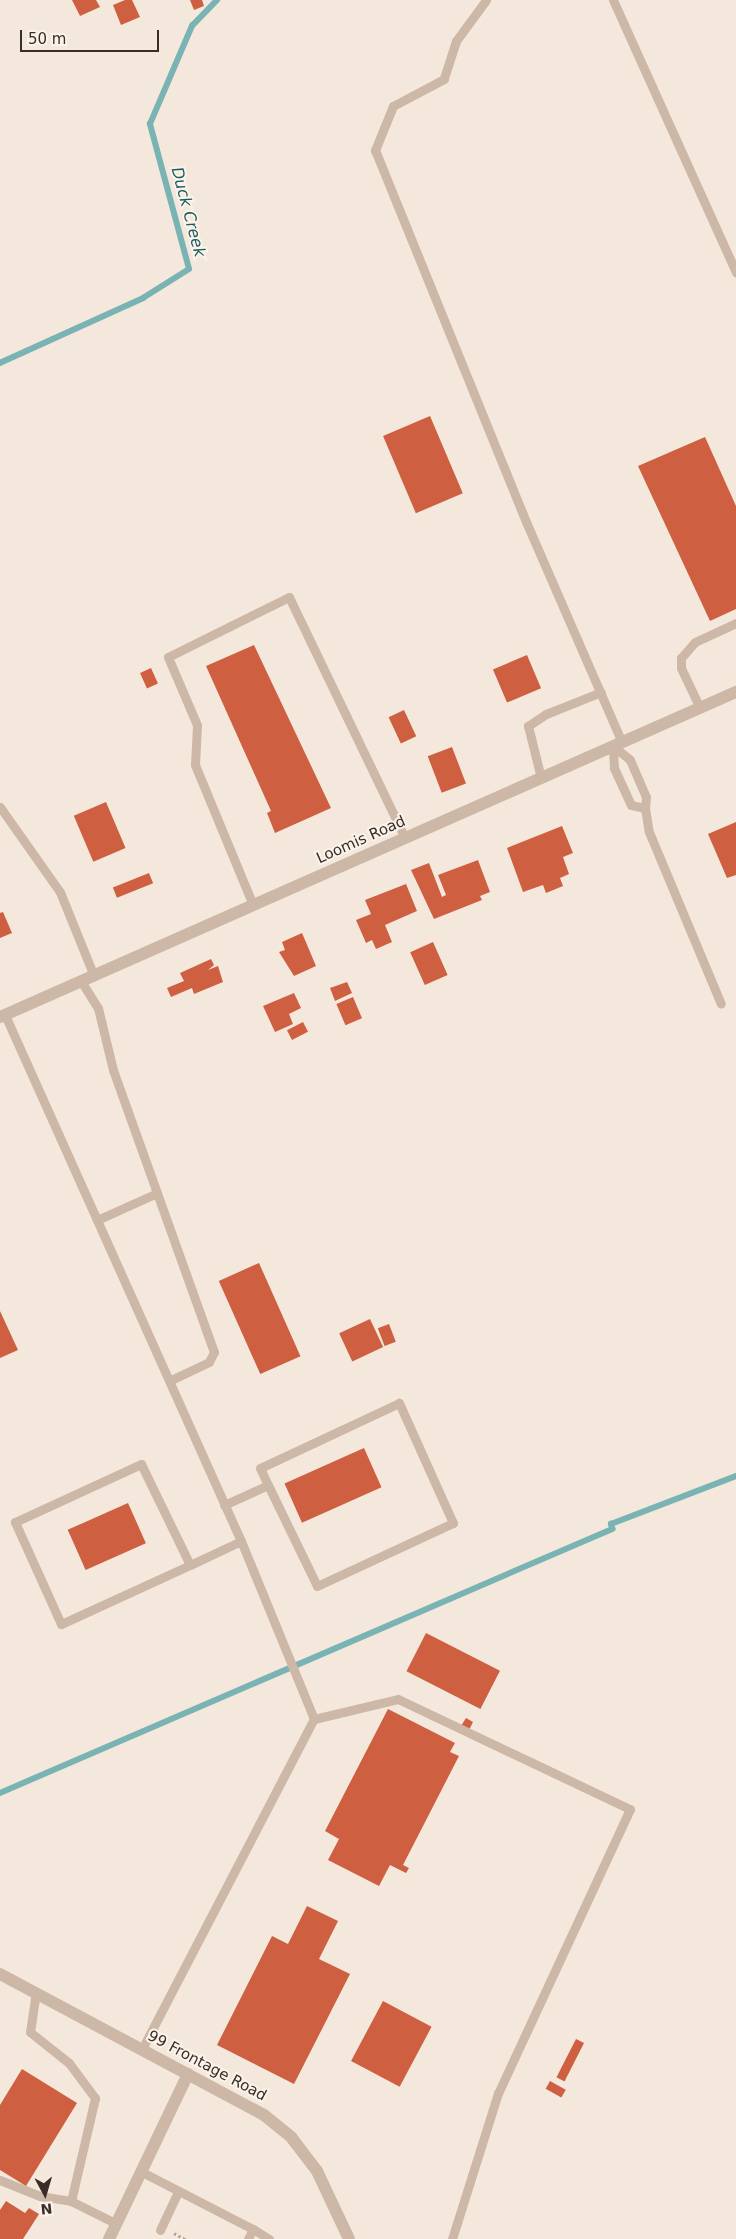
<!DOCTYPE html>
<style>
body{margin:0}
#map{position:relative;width:736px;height:2239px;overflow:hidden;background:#f4e8dd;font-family:"DejaVu Sans",sans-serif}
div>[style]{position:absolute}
.stream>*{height:5.5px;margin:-2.75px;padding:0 2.75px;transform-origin:2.75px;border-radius:2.75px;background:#79b3b3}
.building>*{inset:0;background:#ce5f40;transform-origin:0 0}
.path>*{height:3px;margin-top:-1.5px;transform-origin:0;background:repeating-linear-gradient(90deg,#b9a191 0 2.5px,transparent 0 5px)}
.service>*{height:9px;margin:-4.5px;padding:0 4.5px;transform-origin:4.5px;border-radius:4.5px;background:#cdb8a7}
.minor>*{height:12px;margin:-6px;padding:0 6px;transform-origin:6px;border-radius:6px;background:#cdb8a7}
.tertiary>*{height:12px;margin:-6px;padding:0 6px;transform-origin:6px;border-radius:6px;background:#cdb8a7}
span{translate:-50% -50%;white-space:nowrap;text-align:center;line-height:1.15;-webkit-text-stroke:4px #fbf3ea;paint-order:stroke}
.street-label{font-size:15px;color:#392d28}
.water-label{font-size:16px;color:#1a5c5e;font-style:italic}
.north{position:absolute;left:20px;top:2169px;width:50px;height:50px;-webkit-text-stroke:4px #fbf3ea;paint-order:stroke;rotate:174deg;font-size:14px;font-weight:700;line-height:20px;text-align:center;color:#392d28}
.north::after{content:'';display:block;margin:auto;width:18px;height:22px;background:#392d28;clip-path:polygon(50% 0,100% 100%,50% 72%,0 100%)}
.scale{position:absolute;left:20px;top:30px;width:139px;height:22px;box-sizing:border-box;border:2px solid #392d28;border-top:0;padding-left:6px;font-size:15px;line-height:18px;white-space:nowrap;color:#392d28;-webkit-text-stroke:4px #fbf3ea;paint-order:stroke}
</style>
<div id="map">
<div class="stream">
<div style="left:0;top:363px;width:157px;rotate:-24.4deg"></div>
<div style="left:143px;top:298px;width:54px;rotate:-32.2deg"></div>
<div style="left:189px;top:269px;width:150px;rotate:-105.1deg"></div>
<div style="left:150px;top:124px;width:107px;rotate:-66.8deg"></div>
<div style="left:192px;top:26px;width:36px;rotate:-46deg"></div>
<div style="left:0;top:1793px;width:667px;rotate:-23.33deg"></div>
<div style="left:612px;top:1529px;width:5px;rotate:-101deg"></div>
<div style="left:611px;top:1524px;width:134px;rotate:-21deg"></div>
</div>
<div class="building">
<div style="clip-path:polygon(72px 0,96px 0,100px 7px,80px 16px)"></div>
<div style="clip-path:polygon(125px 0,132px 0,140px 17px,121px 25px,113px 5px)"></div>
<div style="clip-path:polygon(190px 0,202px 0,204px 6px,194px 10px)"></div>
<div style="left:430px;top:416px;width:84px;height:51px;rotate:67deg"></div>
<div style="clip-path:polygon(705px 437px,736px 506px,736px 609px,710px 621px,638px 466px)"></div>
<div style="clip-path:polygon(254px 645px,331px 808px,275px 833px,267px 813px,271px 811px,206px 666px)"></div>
<div style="left:527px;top:655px;width:36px;height:37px;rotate:67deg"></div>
<div style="left:151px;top:668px;width:17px;height:12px;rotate:66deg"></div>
<div style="left:404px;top:710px;width:29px;height:17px;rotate:65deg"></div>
<div style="left:452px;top:747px;width:39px;height:26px;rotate:69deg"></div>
<div style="left:106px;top:802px;width:50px;height:35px;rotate:67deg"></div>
<div style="clip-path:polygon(736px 822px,736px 875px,727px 878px,708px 834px)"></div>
<div style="clip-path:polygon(562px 826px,573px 853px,563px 857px,569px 874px,560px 878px,563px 886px,546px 893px,543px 885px,523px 892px,507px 848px)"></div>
<div style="clip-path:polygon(478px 860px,490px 892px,480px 896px,482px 900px,434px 919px,411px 870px,429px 863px,442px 897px,446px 895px,438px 875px)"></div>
<div style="left:149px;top:873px;width:11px;height:39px;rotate:68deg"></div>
<div style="clip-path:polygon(406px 884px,417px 911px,385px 925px,392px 942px,376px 949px,372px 940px,366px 943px,356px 920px,371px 914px,365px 900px)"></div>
<div style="clip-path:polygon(3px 912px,12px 933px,0 938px,0 913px)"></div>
<div style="clip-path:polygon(302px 933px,316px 966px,294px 976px,279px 952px,285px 950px,282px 942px)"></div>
<div style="left:433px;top:942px;width:36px;height:25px;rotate:66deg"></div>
<div style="clip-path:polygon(211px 959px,214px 965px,208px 970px,218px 966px,223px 982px,194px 994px,192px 988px,171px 997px,167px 988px,184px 981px,180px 973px)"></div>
<div style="clip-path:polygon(347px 982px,352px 993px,335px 1001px,330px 988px)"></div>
<div style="clip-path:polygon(294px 993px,301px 1008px,289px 1014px,293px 1024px,275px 1032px,263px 1006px)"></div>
<div style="left:353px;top:997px;width:23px;height:18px;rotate:67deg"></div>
<div style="left:303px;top:1022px;width:11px;height:18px;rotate:63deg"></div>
<div style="left:259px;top:1263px;width:102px;height:44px;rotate:66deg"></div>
<div style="clip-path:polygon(0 1311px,18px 1350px,0 1358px)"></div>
<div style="left:370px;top:1319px;width:31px;height:34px;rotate:65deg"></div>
<div style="left:389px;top:1324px;width:19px;height:12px;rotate:69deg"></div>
<div style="left:364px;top:1448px;width:43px;height:87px;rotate:66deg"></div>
<div style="left:128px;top:1503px;width:44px;height:66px;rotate:66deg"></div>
<div style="left:426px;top:1633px;width:83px;height:43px;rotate:27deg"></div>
<div style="clip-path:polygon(388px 1709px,455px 1743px,450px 1752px,459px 1756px,403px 1865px,409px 1868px,406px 1873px,390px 1865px,379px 1886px,328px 1860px,339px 1839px,325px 1831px)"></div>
<div style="clip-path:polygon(466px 1718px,473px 1722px,469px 1730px,461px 1726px)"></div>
<div style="clip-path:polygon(307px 1906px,338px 1921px,319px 1959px,350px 1974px,294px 2084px,217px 2045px,272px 1936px,288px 1944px)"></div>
<div style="left:383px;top:2001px;width:55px;height:68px;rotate:28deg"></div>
<div style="left:576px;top:2039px;width:9px;height:43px;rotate:27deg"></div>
<div style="clip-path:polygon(22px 2069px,77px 2103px,26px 2186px,0 2170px,0 2105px)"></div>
<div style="left:550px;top:2081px;width:18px;height:9px;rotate:29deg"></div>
<div style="clip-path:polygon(6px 2201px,25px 2213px,29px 2208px,39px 2214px,23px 2239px,0 2239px,0 2210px)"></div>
</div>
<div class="path">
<div style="left:174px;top:2233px;width:13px;rotate:29deg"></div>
</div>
<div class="service">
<div style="left:486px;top:0;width:51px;rotate:126.2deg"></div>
<div style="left:456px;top:41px;width:40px;rotate:108deg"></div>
<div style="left:444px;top:79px;width:58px;rotate:152.1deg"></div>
<div style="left:393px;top:106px;width:48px;rotate:112.2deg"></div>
<div style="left:375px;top:150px;width:404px;rotate:67.9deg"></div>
<div style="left:527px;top:524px;width:238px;rotate:66.5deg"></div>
<div style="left:613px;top:0;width:299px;rotate:65.7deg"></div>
<div style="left:700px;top:708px;width:44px;rotate:-115.4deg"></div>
<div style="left:681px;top:668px;width:10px;rotate:-90deg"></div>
<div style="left:681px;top:658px;width:21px;rotate:-49deg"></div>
<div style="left:695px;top:642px;width:45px;rotate:-24.9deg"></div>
<div style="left:613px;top:746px;width:22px;rotate:39deg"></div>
<div style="left:630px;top:760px;width:40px;rotate:66.6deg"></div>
<div style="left:646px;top:797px;width:11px;rotate:95deg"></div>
<div style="left:645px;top:808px;width:14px;rotate:-168deg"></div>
<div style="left:631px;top:805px;width:41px;rotate:-114.7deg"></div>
<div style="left:614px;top:768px;width:22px;rotate:-93deg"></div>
<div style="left:541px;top:778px;width:54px;rotate:-104deg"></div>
<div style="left:528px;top:726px;width:22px;rotate:-34deg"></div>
<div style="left:546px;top:714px;width:59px;rotate:-21.8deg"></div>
<div style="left:0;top:807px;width:104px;rotate:54.8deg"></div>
<div style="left:60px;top:892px;width:91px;rotate:68deg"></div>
<div style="left:645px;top:808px;width:24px;rotate:81deg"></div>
<div style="left:649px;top:832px;width:186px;rotate:67.3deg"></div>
<div style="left:253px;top:905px;width:152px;rotate:-112.5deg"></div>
<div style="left:195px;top:765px;width:40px;rotate:-87.1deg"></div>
<div style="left:197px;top:725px;width:74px;rotate:-113.1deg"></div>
<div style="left:168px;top:657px;width:135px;rotate:-26.4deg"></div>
<div style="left:289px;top:597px;width:267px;rotate:64.3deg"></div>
<div style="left:81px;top:981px;width:32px;rotate:58deg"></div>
<div style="left:98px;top:1008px;width:64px;rotate:76.4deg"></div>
<div style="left:113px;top:1070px;width:131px;rotate:70.3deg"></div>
<div style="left:157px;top:1193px;width:66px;rotate:155.8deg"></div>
<div style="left:5px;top:1015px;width:577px;rotate:65.84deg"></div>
<div style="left:241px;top:1541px;width:56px;rotate:154.8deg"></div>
<div style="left:190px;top:1565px;width:142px;rotate:155.4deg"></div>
<div style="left:61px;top:1624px;width:112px;rotate:-114.3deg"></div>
<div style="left:15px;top:1522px;width:139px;rotate:-24.7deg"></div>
<div style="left:141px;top:1464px;width:112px;rotate:64.1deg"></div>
<div style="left:157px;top:1193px;width:169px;rotate:70.3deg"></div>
<div style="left:214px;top:1352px;width:11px;rotate:117deg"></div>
<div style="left:209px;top:1362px;width:44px;rotate:154.6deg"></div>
<div style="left:224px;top:1505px;width:48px;rotate:-24.4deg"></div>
<div style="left:268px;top:1485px;width:112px;rotate:64.1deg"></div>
<div style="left:317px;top:1586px;width:150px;rotate:-24.9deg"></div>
<div style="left:453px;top:1523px;width:132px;rotate:-114.2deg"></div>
<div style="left:399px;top:1403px;width:153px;rotate:154.9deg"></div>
<div style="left:260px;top:1468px;width:19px;rotate:65deg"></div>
<div style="left:241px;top:1541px;width:192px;rotate:67.7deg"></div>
<div style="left:36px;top:1992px;width:40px;rotate:98.5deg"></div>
<div style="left:30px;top:2032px;width:50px;rotate:38.5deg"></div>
<div style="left:69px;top:2063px;width:44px;rotate:53.4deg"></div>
<div style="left:95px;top:2098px;width:106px;rotate:103.1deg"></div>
<div style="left:142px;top:2049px;width:372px;rotate:-62.5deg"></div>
<div style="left:314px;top:1719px;width:86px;rotate:-13.4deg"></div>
<div style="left:398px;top:1699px;width:257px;rotate:25.4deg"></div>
<div style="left:630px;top:1809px;width:313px;rotate:114.9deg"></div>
<div style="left:498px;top:2093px;width:153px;rotate:107.5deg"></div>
<div style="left:142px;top:2172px;width:125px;rotate:27.2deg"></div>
<div style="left:253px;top:2229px;width:11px;rotate:117deg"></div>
<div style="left:0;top:2180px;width:43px;rotate:21.8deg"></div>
<div style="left:40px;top:2196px;width:31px;rotate:9deg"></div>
<div style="left:71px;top:2201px;width:51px;rotate:26.6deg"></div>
<div style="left:253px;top:2229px;width:19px;rotate:32deg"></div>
<div style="left:160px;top:2230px;width:42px;rotate:-64.7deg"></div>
</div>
<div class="minor">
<div style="left:0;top:1017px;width:805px;rotate:-23.83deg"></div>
<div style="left:109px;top:2239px;width:183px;rotate:-64.4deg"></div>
</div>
<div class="tertiary">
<div style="left:0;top:1974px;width:299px;rotate:28.1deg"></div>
<div style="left:264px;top:2115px;width:35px;rotate:39deg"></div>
<div style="left:291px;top:2137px;width:43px;rotate:52.6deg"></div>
<div style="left:317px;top:2171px;width:75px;rotate:64.8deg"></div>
</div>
<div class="street-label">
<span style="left:361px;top:840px;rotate:-24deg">Loomis Road</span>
<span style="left:207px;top:2066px;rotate:28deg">99 Frontage Road</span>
</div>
<div class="water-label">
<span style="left:188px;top:212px;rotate:75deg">Duck Creek</span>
</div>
<div class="north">N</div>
<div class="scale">50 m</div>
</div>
